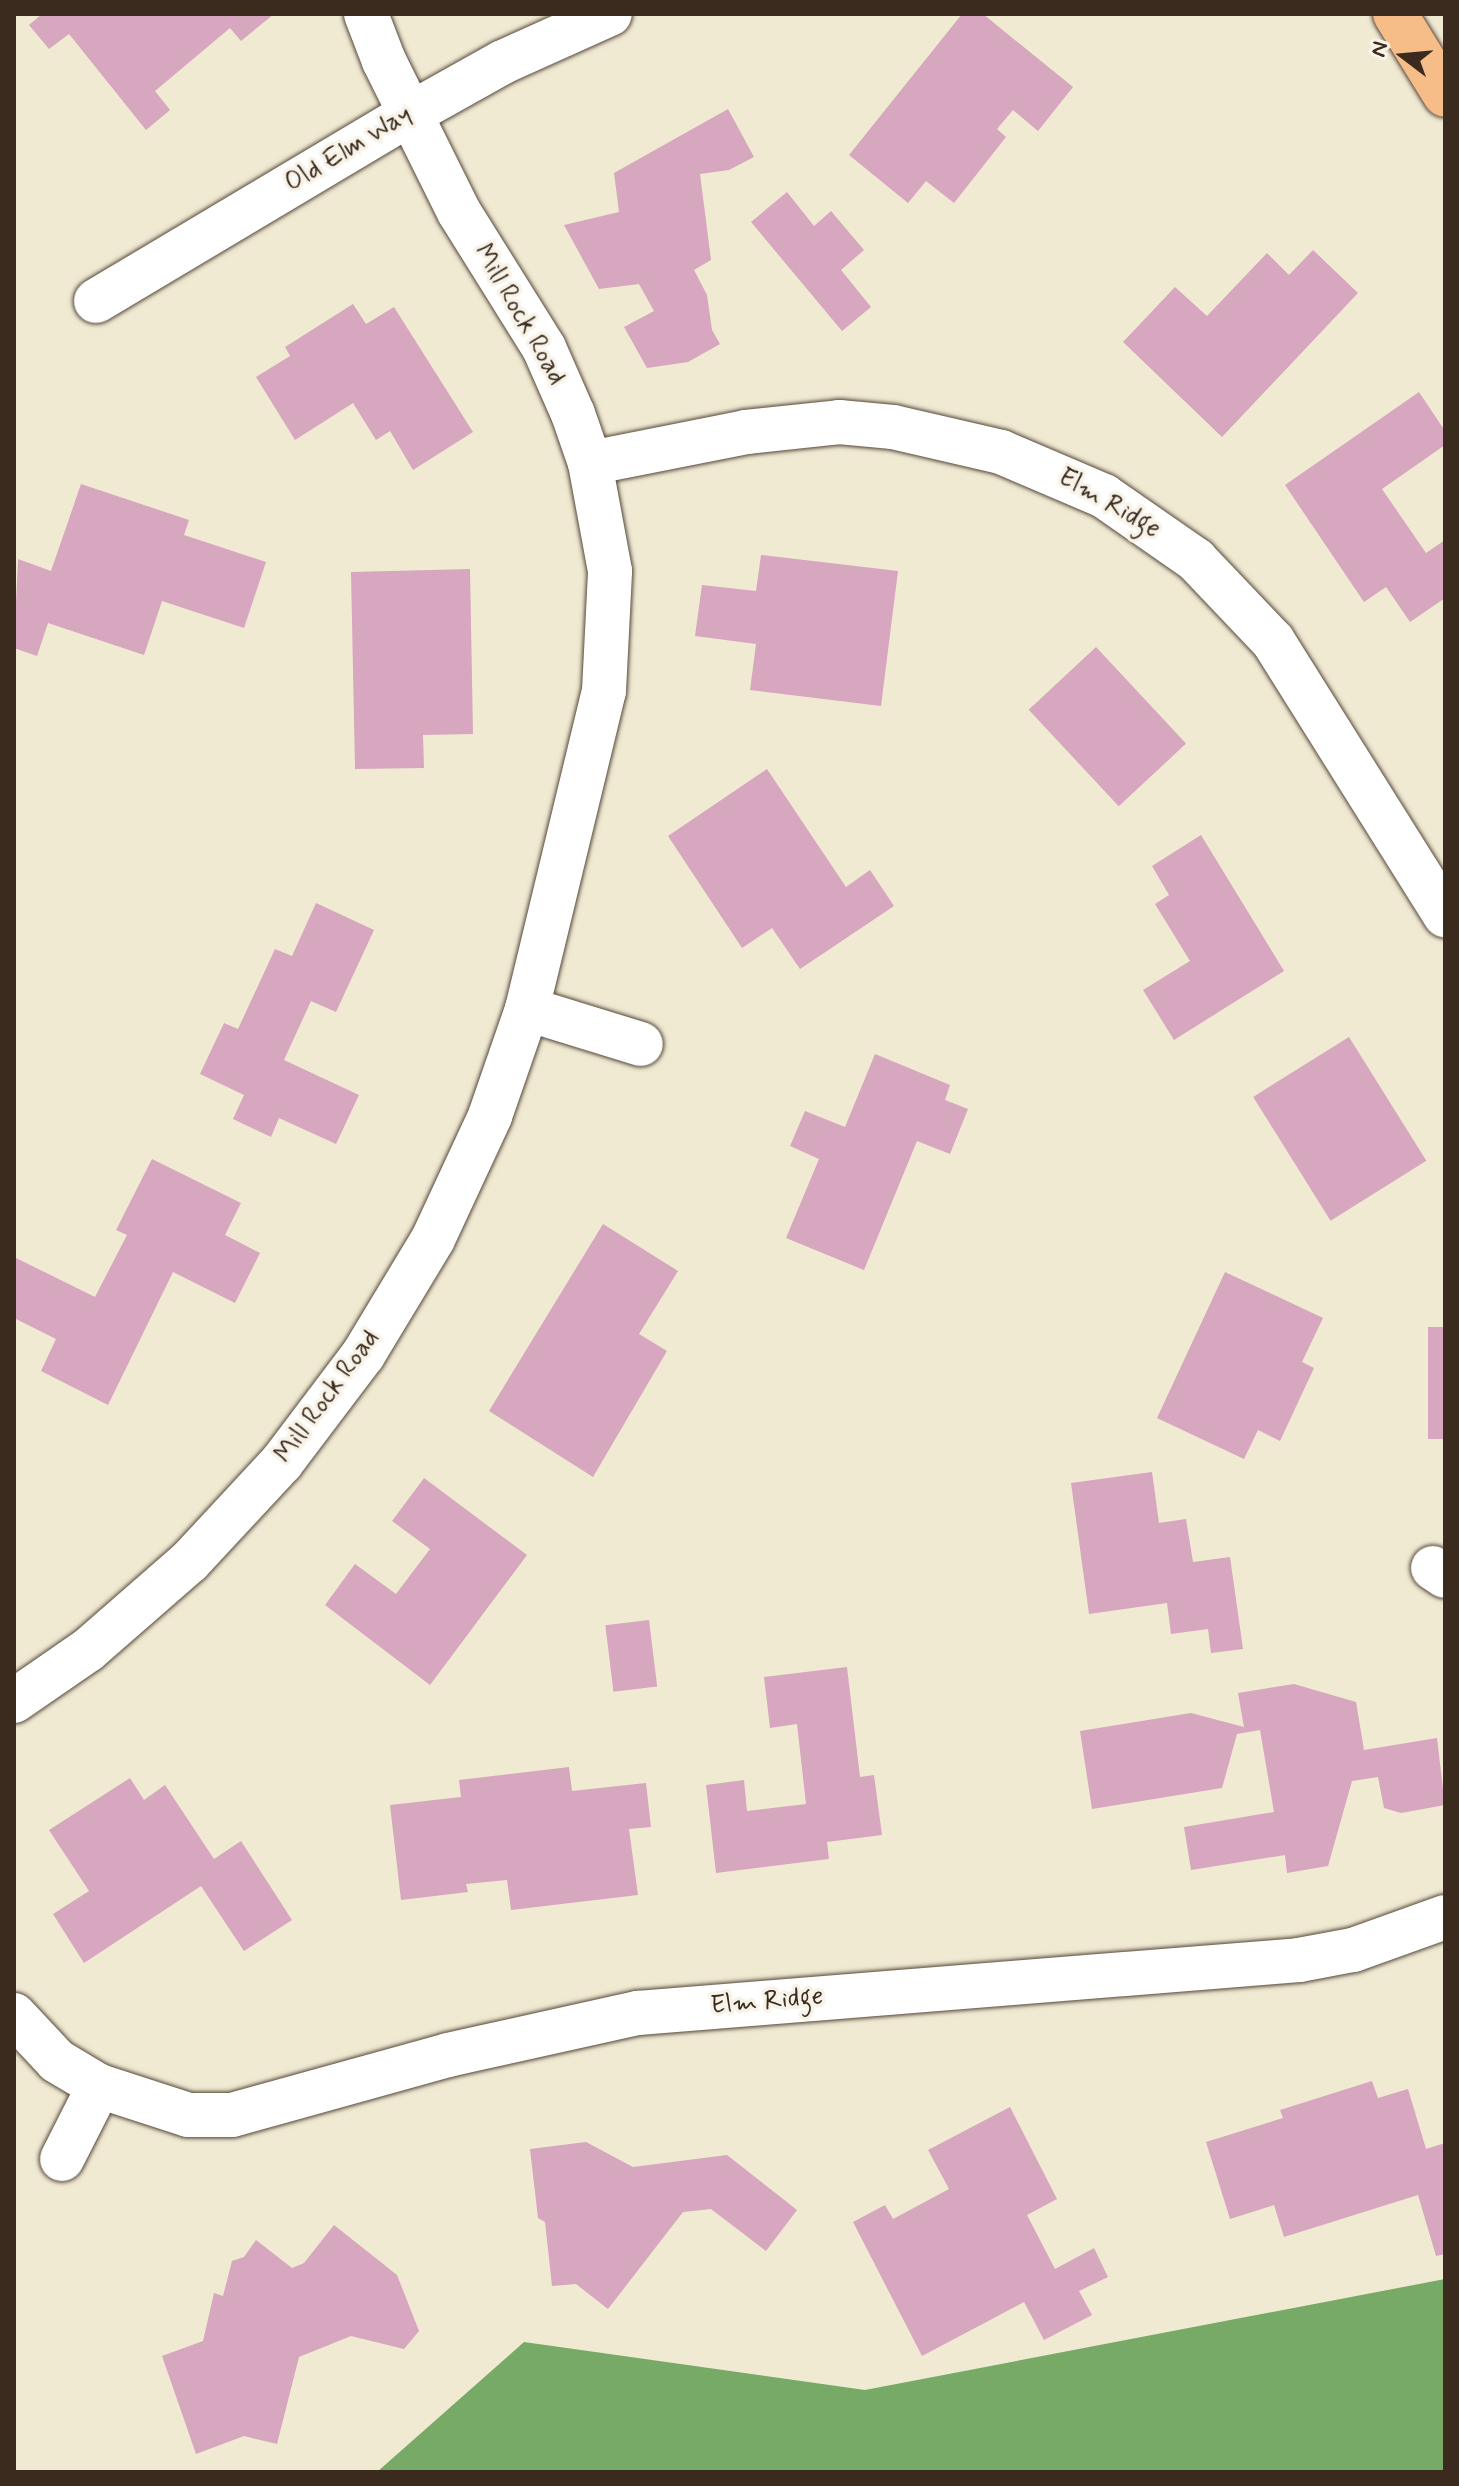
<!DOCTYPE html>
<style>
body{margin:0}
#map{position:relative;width:1459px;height:2486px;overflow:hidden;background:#f0ead3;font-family:Mynerve,sans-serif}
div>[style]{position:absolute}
.forest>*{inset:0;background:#76aa66}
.building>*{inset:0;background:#d7a6bf;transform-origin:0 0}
.roads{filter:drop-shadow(0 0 2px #564739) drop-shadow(0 0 2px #564739)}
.street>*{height:44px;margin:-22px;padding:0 22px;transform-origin:22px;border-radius:22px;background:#fff}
.primary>*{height:44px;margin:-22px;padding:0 22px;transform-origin:22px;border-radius:22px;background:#f7bd88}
span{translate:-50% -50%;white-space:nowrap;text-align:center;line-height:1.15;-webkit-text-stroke:7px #f7f3e8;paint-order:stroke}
.street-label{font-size:26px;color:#3b2a1e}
.frame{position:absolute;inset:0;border:16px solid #3b2a1e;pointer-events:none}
.north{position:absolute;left:1363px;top:16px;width:80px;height:80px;-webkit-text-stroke:6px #f7f3e8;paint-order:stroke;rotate:286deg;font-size:22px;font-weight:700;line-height:32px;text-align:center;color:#3b2a1e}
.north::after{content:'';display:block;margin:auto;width:28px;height:36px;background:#3b2a1e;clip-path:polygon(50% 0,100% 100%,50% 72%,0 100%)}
</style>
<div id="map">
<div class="forest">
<div style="clip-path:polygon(1445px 2279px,1445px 2472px,377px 2472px,524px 2342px,865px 2390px)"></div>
</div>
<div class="building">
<div style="clip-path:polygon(42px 14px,274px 14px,241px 41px,230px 28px,155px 91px,170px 110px,146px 130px,69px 34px,49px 49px,29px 25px)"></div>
<div style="clip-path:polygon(962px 14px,983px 14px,1073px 87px,1038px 131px,1013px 110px,997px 129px,1006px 137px,954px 203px,926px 181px,908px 203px,849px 155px)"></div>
<div style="clip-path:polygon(728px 109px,754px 157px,729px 170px,700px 174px,711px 260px,694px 270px,707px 295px,712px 330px,720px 344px,688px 362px,647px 368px,624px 327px,654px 311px,639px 284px,599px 289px,564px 225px,619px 212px,614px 173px)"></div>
<div style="clip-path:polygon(787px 192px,814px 226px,831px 211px,864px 250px,841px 270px,871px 307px,842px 331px,751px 222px)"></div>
<div style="clip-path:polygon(1313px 250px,1358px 293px,1222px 437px,1123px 342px,1175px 287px,1207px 316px,1267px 253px,1289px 275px)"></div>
<div style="clip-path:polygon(353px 304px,366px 324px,394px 307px,473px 432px,413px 470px,390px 431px,376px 440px,353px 403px,295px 440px,256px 377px,290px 356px,285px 347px)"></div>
<div style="clip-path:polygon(1419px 392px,1445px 431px,1445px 445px,1382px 489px,1426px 553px,1445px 540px,1445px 598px,1410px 622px,1386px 587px,1364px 602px,1285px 485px)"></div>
<div style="clip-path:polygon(81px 484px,189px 520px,184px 535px,266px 562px,244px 628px,162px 601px,144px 655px,48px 623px,37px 656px,14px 648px,18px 559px,51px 571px)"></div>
<div style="clip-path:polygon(761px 555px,898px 571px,881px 706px,750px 690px,756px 644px,695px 636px,702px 585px,756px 591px)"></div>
<div style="clip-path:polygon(470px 569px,473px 734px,423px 735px,424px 768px,355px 769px,351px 572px)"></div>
<div style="left:1096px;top:647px;width:132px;height:92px;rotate:47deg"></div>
<div style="clip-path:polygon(767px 769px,846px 887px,870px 870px,894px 906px,800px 969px,772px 928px,742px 948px,668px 836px)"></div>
<div style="clip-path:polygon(1201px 835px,1284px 971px,1174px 1040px,1143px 990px,1190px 961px,1155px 904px,1169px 895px,1152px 866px)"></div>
<div style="clip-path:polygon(316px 903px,374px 930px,336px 1012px,311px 1001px,284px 1060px,359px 1095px,336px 1144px,279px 1118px,271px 1137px,233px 1119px,244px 1095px,200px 1074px,224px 1023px,238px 1029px,275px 949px,292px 956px)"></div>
<div style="left:1349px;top:1037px;width:146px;height:113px;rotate:58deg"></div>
<div style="clip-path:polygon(875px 1054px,950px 1085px,945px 1100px,968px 1109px,950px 1154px,917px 1141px,864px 1270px,786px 1238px,819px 1159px,790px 1146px,805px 1111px,845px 1127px)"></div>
<div style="clip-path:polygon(152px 1159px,241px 1203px,225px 1235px,260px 1253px,235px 1303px,173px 1272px,108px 1405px,41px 1371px,56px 1339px,14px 1318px,14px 1257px,95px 1297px,127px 1235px,116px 1230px)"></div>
<div style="clip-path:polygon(603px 1224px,678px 1271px,639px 1334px,667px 1351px,593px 1477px,489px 1411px)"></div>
<div style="clip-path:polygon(1225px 1272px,1323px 1318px,1302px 1362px,1314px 1368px,1280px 1441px,1258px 1430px,1244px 1459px,1157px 1418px)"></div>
<div style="left:1445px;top:1327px;width:112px;height:17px;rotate:90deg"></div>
<div style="clip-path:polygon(1152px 1472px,1159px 1523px,1186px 1519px,1193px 1562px,1230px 1557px,1243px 1649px,1211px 1653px,1208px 1629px,1171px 1634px,1167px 1603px,1089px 1614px,1071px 1483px)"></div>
<div style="clip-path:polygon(424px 1478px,527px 1555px,430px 1685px,325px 1605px,355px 1564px,396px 1594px,430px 1549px,392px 1521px)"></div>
<div style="left:649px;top:1620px;width:67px;height:44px;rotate:83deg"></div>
<div style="clip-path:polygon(847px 1667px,860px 1777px,874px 1775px,882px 1835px,827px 1842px,829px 1859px,716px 1873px,706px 1785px,744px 1780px,747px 1811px,806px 1804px,797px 1724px,770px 1728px,764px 1677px)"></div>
<div style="clip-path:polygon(1294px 1684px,1356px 1702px,1364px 1750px,1437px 1738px,1445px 1805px,1401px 1813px,1384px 1808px,1378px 1777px,1352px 1781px,1328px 1866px,1287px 1873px,1285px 1855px,1191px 1870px,1184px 1827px,1274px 1812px,1260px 1730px,1237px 1734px,1222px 1788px,1092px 1809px,1080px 1731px,1191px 1713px,1244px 1727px,1238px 1693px)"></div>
<div style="clip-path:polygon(569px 1767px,572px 1791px,646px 1783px,651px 1827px,629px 1829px,638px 1895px,511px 1910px,507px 1880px,466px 1884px,468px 1892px,401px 1900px,390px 1805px,461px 1797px,459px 1780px)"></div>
<div style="clip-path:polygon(130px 1778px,144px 1800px,165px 1785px,214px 1859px,241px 1841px,292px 1920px,244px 1951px,201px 1886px,84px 1963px,53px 1914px,89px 1891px,49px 1830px)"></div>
<div style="clip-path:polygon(1372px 2081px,1378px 2098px,1408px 2089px,1426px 2149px,1445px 2143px,1445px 2254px,1436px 2256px,1418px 2195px,1284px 2237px,1274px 2205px,1230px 2219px,1206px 2142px,1283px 2118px,1280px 2110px)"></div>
<div style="clip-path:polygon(1010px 2107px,1057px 2199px,1027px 2215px,1055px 2269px,1094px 2248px,1108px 2277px,1079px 2291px,1092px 2315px,1044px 2340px,1024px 2302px,922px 2356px,853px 2222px,885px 2205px,893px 2219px,949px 2189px,928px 2150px)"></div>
<div style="clip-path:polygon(586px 2142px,633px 2167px,727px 2155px,797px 2210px,766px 2251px,711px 2209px,683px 2212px,608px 2309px,576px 2284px,552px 2286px,545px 2222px,538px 2218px,530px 2149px)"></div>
<div style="clip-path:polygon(334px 2225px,397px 2275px,419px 2331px,404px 2349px,351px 2336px,299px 2357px,277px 2444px,244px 2436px,196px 2454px,162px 2356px,203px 2341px,214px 2293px,223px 2296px,232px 2261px,244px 2257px,256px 2240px,292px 2268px,304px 2263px)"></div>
</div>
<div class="roads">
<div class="street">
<div style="left:96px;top:301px;width:365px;rotate:-30.8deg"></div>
<div style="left:410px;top:114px;width:107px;rotate:-29.2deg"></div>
<div style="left:503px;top:62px;width:117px;rotate:-24.2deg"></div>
<div style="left:590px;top:463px;width:159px;rotate:-11.2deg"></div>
<div style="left:746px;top:432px;width:94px;rotate:-6.1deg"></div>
<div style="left:839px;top:422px;width:54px;rotate:5.3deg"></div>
<div style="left:893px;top:427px;width:111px;rotate:13deg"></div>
<div style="left:1001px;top:452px;width:112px;rotate:23.1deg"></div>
<div style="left:1104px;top:496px;width:112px;rotate:34.8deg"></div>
<div style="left:1196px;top:560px;width:112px;rotate:46.5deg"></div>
<div style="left:1273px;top:641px;width:324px;rotate:57.9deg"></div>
<div style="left:527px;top:1009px;width:119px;rotate:17.1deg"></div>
<div style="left:1433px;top:1568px;width:14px;rotate:34deg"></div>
<div style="left:14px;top:1701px;width:90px;rotate:-34.6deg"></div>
<div style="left:88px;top:1650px;width:135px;rotate:-41.1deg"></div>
<div style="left:190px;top:1561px;width:135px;rotate:-47.1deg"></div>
<div style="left:282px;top:1462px;width:134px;rotate:-52.9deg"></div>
<div style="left:363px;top:1355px;width:135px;rotate:-58.9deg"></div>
<div style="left:433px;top:1239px;width:136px;rotate:-65.1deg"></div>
<div style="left:490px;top:1116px;width:113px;rotate:-70.9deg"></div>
<div style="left:527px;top:1009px;width:327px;rotate:-76.4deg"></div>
<div style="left:604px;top:691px;width:120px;rotate:-87.1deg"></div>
<div style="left:610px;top:571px;width:110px;rotate:-100.5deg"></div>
<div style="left:590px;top:463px;width:52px;rotate:-109.1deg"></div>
<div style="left:573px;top:414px;width:72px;rotate:-113.7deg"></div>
<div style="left:544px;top:348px;width:160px;rotate:-122deg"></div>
<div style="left:459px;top:212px;width:169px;rotate:-116.4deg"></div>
<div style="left:384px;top:61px;width:50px;rotate:-111deg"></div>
<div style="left:14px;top:2015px;width:63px;rotate:46.9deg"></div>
<div style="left:57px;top:2061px;width:49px;rotate:30.8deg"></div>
<div style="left:99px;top:2086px;width:94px;rotate:18deg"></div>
<div style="left:188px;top:2115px;width:44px"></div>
<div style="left:232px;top:2115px;width:224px;rotate:-15.5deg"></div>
<div style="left:448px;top:2055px;width:195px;rotate:-12.5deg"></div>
<div style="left:638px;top:2013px;width:663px;rotate:-4.58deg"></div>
<div style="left:1299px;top:1960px;width:55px;rotate:-10.5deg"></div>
<div style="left:1353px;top:1950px;width:98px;rotate:-19.7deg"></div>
<div style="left:62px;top:2159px;width:82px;rotate:-63.1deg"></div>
</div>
<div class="primary">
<div style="left:1395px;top:14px;width:95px;rotate:58.3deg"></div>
</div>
</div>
<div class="street-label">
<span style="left:349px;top:150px;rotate:-31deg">Old Elm Way</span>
<span style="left:519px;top:315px;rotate:60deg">Mill Rock Road</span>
<span style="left:1109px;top:504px;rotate:30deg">Elm Ridge</span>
<span style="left:328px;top:1397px;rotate:-54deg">Mill Rock Road</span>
<span style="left:767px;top:2002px;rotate:-5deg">Elm Ridge</span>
</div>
<div class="frame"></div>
<div class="north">N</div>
</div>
